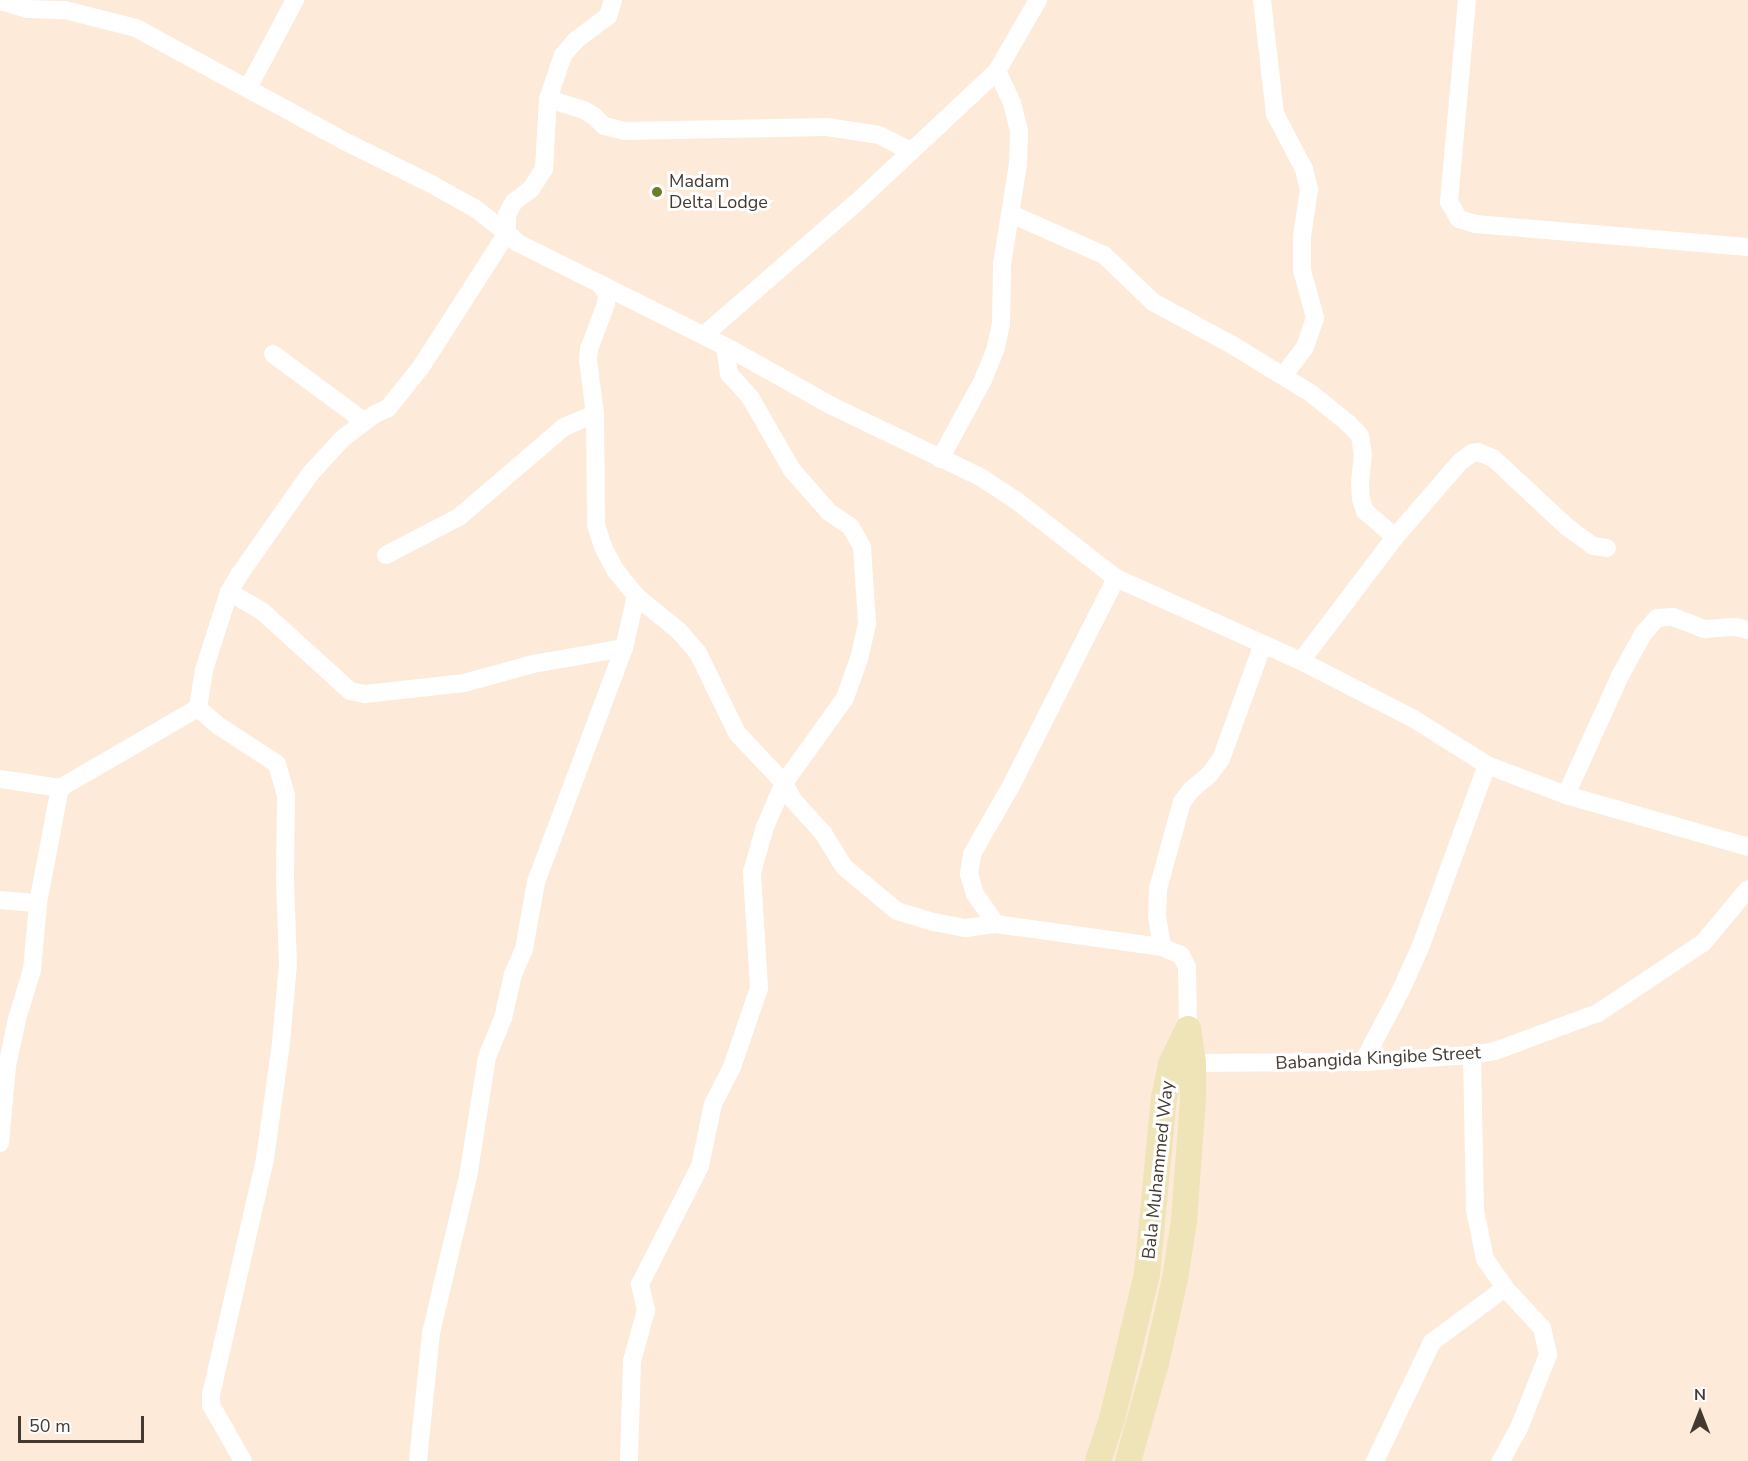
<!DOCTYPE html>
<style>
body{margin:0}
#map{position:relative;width:1748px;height:1461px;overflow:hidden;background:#fdead8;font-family:"Nunito Sans",sans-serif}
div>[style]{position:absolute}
.street>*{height:18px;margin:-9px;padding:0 9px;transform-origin:9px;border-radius:9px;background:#fff}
.secondary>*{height:26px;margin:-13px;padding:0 13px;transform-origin:13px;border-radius:13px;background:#efe4b7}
.dots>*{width:16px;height:16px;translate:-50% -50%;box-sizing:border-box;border:3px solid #fff;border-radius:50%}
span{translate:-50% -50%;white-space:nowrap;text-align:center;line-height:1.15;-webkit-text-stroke:6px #fff;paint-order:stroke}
.poi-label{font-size:18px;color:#433930}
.left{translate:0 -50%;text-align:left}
.street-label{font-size:18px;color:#433930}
.north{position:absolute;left:1670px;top:1383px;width:60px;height:60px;-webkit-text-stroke:4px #fff;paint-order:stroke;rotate:0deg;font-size:16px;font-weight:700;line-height:24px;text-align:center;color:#433930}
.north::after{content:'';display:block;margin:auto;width:21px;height:27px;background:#433930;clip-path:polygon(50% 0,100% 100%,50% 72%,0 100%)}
.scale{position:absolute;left:18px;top:1416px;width:126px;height:27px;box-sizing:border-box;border:3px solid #433930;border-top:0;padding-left:8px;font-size:18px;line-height:21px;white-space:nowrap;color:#433930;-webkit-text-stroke:4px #fff;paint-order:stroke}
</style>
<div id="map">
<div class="street">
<div style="left:613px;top:0;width:17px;rotate:107deg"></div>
<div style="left:608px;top:16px;width:40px;rotate:143deg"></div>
<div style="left:576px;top:40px;width:20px;rotate:131deg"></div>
<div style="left:563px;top:55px;width:46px;rotate:108.8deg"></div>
<div style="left:548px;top:99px;width:70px;rotate:93.3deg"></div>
<div style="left:544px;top:169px;width:24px;rotate:123deg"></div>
<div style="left:531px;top:189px;width:21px;rotate:143deg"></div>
<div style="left:514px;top:202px;width:14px;rotate:120deg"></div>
<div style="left:507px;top:214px;width:19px;rotate:90deg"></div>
<div style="left:507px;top:233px;width:15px;rotate:42deg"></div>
<div style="left:518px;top:243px;width:231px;rotate:26.5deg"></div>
<div style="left:725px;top:346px;width:123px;rotate:29.3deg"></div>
<div style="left:832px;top:406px;width:166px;rotate:25.6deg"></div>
<div style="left:982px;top:478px;width:42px;rotate:33.3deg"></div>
<div style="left:1017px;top:501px;width:125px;rotate:37.9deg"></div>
<div style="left:1116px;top:578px;width:203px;rotate:24.2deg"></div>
<div style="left:1301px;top:661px;width:127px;rotate:27.2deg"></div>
<div style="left:1414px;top:719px;width:86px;rotate:32.2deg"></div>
<div style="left:1487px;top:765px;width:85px;rotate:20.8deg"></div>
<div style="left:1566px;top:795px;width:189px;rotate:15.9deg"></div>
<div style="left:1262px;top:0;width:115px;rotate:83.5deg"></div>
<div style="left:1275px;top:114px;width:62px;rotate:62.2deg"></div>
<div style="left:1304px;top:169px;width:21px;rotate:76deg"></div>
<div style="left:1309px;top:189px;width:49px;rotate:98.3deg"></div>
<div style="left:1302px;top:237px;width:33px;rotate:90deg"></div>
<div style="left:1302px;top:270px;width:50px;rotate:74.8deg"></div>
<div style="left:1315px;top:318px;width:31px;rotate:109deg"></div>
<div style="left:1305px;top:347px;width:36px;rotate:127deg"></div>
<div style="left:1467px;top:0;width:203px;rotate:95.1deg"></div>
<div style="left:1449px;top:202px;width:20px;rotate:60deg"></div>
<div style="left:1459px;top:219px;width:17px;rotate:17deg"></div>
<div style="left:1475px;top:224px;width:274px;rotate:4.8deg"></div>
<div style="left:0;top:1px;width:29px;rotate:16deg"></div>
<div style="left:28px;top:9px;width:37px;rotate:2deg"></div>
<div style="left:65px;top:10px;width:73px;rotate:14.2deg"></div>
<div style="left:136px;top:28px;width:234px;rotate:28.5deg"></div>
<div style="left:342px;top:140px;width:102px;rotate:26.3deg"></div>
<div style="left:433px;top:185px;width:49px;rotate:29.2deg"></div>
<div style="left:476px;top:209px;width:39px;rotate:38deg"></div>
<div style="left:507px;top:233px;width:159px;rotate:122.7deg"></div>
<div style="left:421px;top:367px;width:53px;rotate:128.8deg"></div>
<div style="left:388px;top:408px;width:14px;rotate:155deg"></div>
<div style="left:375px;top:414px;width:40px;rotate:143deg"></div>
<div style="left:343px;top:438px;width:49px;rotate:132.5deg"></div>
<div style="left:310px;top:474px;width:120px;rotate:125.1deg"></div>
<div style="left:241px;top:572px;width:23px;rotate:121deg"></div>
<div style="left:229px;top:592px;width:82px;rotate:107.8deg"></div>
<div style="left:204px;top:670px;width:38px;rotate:99deg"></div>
<div style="left:248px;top:88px;width:100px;rotate:-61.9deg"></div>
<div style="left:548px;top:99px;width:38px;rotate:17deg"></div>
<div style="left:584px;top:110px;width:13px;rotate:32deg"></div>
<div style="left:595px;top:117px;width:13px;rotate:45deg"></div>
<div style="left:604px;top:126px;width:22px;rotate:13deg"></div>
<div style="left:625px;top:131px;width:202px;rotate:-1.1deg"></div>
<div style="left:827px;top:127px;width:53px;rotate:8.7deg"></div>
<div style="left:879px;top:135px;width:35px;rotate:27deg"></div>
<div style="left:1011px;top:214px;width:102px;rotate:23.8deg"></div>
<div style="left:1104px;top:255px;width:68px;rotate:43.8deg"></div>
<div style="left:1153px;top:302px;width:92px;rotate:28.5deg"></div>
<div style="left:1234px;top:346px;width:92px;rotate:31.6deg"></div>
<div style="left:1312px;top:394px;width:48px;rotate:39deg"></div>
<div style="left:1349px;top:424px;width:16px;rotate:47deg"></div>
<div style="left:1360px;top:436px;width:18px;rotate:81deg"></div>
<div style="left:1363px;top:454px;width:28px;rotate:96deg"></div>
<div style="left:1360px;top:482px;width:17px;rotate:87deg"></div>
<div style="left:1361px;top:499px;width:13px;rotate:72deg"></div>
<div style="left:1365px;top:511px;width:40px;rotate:41deg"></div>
<div style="left:599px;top:283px;width:14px;rotate:54deg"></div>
<div style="left:607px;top:294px;width:10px;rotate:96deg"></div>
<div style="left:606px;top:304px;width:48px;rotate:110.7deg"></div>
<div style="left:589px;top:349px;width:11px;rotate:95deg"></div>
<div style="left:588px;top:360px;width:54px;rotate:82.6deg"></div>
<div style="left:595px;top:414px;width:111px;rotate:89.5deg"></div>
<div style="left:596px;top:525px;width:23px;rotate:72deg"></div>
<div style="left:603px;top:547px;width:27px;rotate:62deg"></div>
<div style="left:616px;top:571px;width:32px;rotate:51deg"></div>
<div style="left:636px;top:596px;width:55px;rotate:39.1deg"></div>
<div style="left:679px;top:631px;width:29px;rotate:49deg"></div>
<div style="left:698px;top:653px;width:89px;rotate:64deg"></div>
<div style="left:737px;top:733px;width:69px;rotate:46.8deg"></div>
<div style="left:784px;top:783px;width:19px;rotate:62deg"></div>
<div style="left:793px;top:800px;width:45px;rotate:47.7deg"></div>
<div style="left:823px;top:833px;width:40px;rotate:58deg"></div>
<div style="left:844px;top:867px;width:69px;rotate:39.7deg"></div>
<div style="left:897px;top:911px;width:39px;rotate:17deg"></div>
<div style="left:934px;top:922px;width:33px;rotate:11deg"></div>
<div style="left:966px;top:928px;width:30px;rotate:-8deg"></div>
<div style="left:996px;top:924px;width:168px;rotate:7.9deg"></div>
<div style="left:1162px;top:947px;width:21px;rotate:23deg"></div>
<div style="left:1181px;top:955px;width:13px;rotate:63deg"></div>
<div style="left:1187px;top:967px;width:62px;rotate:89.1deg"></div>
<div style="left:704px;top:335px;width:201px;rotate:-41deg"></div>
<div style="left:856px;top:203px;width:193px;rotate:-43.1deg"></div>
<div style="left:997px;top:71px;width:82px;rotate:-60deg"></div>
<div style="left:273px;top:354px;width:114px;rotate:36.5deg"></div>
<div style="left:940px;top:459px;width:90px;rotate:-61.4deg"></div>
<div style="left:983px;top:380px;width:35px;rotate:-68deg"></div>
<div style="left:996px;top:347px;width:24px;rotate:-78deg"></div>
<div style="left:1001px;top:324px;width:60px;rotate:-89deg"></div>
<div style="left:1002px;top:264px;width:101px;rotate:-80.9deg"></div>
<div style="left:1018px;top:164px;width:33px;rotate:-88deg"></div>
<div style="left:1019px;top:131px;width:29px;rotate:-104deg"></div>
<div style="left:1012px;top:103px;width:35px;rotate:-115deg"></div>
<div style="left:386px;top:555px;width:82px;rotate:-27.5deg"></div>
<div style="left:459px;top:517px;width:138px;rotate:-40.6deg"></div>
<div style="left:564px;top:427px;width:34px;rotate:-23deg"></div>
<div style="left:229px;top:592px;width:39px;rotate:30deg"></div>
<div style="left:263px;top:612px;width:118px;rotate:42.2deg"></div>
<div style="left:350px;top:691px;width:15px;rotate:11deg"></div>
<div style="left:365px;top:694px;width:100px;rotate:-6.3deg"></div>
<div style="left:464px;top:683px;width:72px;rotate:-15.4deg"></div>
<div style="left:533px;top:664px;width:92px;rotate:-10deg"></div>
<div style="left:1301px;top:661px;width:156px;rotate:-52.8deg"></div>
<div style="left:1395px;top:537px;width:99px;rotate:-49.1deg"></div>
<div style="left:1460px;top:462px;width:15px;rotate:-37deg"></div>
<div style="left:1472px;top:453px;width:6px;rotate:-9deg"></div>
<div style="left:1478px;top:452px;width:16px;rotate:22deg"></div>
<div style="left:1493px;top:458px;width:101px;rotate:43deg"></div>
<div style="left:1567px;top:527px;width:32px;rotate:36deg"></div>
<div style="left:1593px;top:546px;width:14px;rotate:8deg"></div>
<div style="left:198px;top:708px;width:28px;rotate:41deg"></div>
<div style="left:219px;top:726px;width:69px;rotate:33.2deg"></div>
<div style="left:277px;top:764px;width:33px;rotate:74deg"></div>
<div style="left:286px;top:796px;width:84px;rotate:90.7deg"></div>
<div style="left:285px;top:880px;width:84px;rotate:88deg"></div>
<div style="left:288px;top:964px;width:79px;rotate:95.1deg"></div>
<div style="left:281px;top:1043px;width:117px;rotate:97.9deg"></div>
<div style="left:265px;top:1159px;width:241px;rotate:102.9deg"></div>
<div style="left:211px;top:1394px;width:11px;rotate:90deg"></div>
<div style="left:211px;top:1405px;width:64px;rotate:60.3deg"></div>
<div style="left:0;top:779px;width:61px;rotate:8.5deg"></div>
<div style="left:60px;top:788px;width:160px;rotate:-30.1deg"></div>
<div style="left:1566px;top:795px;width:133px;rotate:-65.6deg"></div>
<div style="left:1621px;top:674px;width:46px;rotate:-61.2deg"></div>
<div style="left:1643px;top:634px;width:21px;rotate:-49deg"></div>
<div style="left:1657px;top:618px;width:16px;rotate:-4deg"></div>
<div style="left:1673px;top:617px;width:34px;rotate:21deg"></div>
<div style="left:1705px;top:629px;width:31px;rotate:-4deg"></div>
<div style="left:1736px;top:627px;width:12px;rotate:14deg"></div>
<div style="left:0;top:900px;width:38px;rotate:5deg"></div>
<div style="left:996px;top:924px;width:37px;rotate:-125deg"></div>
<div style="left:975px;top:894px;width:21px;rotate:-107deg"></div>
<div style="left:969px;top:874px;width:20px;rotate:-81deg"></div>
<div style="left:972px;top:854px;width:78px;rotate:-60.2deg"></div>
<div style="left:1011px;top:786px;width:233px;rotate:-63.2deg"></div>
<div style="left:1162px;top:947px;width:30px;rotate:-99deg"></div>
<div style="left:1157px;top:917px;width:28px;rotate:-88deg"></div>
<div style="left:1158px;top:889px;width:90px;rotate:-74.6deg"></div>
<div style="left:1182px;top:802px;width:15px;rotate:-53deg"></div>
<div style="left:1191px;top:790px;width:23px;rotate:-40deg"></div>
<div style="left:1209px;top:775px;width:20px;rotate:-53deg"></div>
<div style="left:1221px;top:759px;width:122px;rotate:-69.9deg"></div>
<div style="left:1472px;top:1055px;width:155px;rotate:88.9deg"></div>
<div style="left:1475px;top:1210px;width:50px;rotate:78.5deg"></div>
<div style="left:1485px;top:1259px;width:35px;rotate:55deg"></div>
<div style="left:1505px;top:1288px;width:54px;rotate:47.2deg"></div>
<div style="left:1542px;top:1328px;width:28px;rotate:77deg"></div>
<div style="left:1548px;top:1355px;width:79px;rotate:111.7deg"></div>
<div style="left:1519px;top:1428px;width:38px;rotate:119deg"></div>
<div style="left:1363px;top:1062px;width:81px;rotate:-62.2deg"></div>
<div style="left:1401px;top:990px;width:46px;rotate:-65.7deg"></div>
<div style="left:1420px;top:948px;width:195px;rotate:-69.9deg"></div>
<div style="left:1182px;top:1063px;width:181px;rotate:-0.3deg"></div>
<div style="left:1363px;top:1062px;width:109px;rotate:-3.7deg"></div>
<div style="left:1472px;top:1055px;width:23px;rotate:-10deg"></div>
<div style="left:1495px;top:1051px;width:110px;rotate:-20.3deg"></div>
<div style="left:1598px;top:1013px;width:126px;rotate:-33.7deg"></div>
<div style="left:1703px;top:943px;width:70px;rotate:-50.2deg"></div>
<div style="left:0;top:1143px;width:77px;rotate:-84.8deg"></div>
<div style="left:7px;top:1066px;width:48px;rotate:-78deg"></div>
<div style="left:17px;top:1019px;width:51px;rotate:-73deg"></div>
<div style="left:32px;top:970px;width:67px;rotate:-84.9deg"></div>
<div style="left:38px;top:903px;width:117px;rotate:-79.2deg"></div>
<div style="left:418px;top:1461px;width:129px;rotate:-84.2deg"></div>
<div style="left:431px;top:1333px;width:160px;rotate:-76.7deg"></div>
<div style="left:468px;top:1177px;width:121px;rotate:-81deg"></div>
<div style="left:487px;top:1057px;width:42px;rotate:-67.7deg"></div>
<div style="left:503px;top:1018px;width:45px;rotate:-77.2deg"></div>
<div style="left:513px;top:974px;width:27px;rotate:-66deg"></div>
<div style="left:524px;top:949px;width:68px;rotate:-79.8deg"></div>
<div style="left:536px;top:882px;width:250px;rotate:-69.4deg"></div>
<div style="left:624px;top:648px;width:53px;rotate:-77deg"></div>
<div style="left:629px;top:1461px;width:100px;rotate:-88.3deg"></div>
<div style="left:632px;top:1361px;width:53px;rotate:-74.6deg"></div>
<div style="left:646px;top:1310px;width:27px;rotate:-103deg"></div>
<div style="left:640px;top:1284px;width:132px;rotate:-63deg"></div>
<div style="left:700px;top:1166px;width:63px;rotate:-78.2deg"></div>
<div style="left:713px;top:1104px;width:42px;rotate:-62.8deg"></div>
<div style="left:732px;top:1067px;width:83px;rotate:-71.1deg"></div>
<div style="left:759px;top:988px;width:116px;rotate:-93.5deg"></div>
<div style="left:752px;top:872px;width:47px;rotate:-73.9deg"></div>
<div style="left:765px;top:827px;width:48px;rotate:-66.6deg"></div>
<div style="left:784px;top:783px;width:105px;rotate:-54.3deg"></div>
<div style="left:845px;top:698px;width:41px;rotate:-70.3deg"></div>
<div style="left:859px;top:659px;width:37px;rotate:-77deg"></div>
<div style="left:867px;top:623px;width:76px;rotate:-93.8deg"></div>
<div style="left:862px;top:547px;width:23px;rotate:-119deg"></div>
<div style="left:851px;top:527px;width:27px;rotate:-146deg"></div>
<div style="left:829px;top:512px;width:56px;rotate:-131.4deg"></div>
<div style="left:792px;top:470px;width:84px;rotate:-119.9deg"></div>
<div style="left:750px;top:397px;width:31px;rotate:-132deg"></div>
<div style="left:729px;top:374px;width:28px;rotate:-98deg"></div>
<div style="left:1375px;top:1461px;width:132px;rotate:-64.4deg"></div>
<div style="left:1432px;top:1342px;width:91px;rotate:-36.5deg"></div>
</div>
<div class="secondary">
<div style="left:1098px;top:1461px;width:44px;rotate:-71.6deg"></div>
<div style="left:1112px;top:1419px;width:149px;rotate:-76.4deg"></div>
<div style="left:1147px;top:1274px;width:177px;rotate:-84.5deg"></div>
<div style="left:1164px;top:1098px;width:35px;rotate:-78deg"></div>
<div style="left:1171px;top:1064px;width:39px;rotate:-64deg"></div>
<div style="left:1128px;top:1461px;width:102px;rotate:-74.1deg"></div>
<div style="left:1156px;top:1363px;width:86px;rotate:-77.3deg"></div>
<div style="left:1175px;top:1279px;width:59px;rotate:-81.2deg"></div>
<div style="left:1184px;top:1221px;width:123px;rotate:-85.8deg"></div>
<div style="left:1193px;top:1098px;width:35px;rotate:-90deg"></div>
<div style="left:1193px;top:1063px;width:34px;rotate:-98deg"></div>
</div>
<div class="dots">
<div style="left:657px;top:192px;background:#6d7d2c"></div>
</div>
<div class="poi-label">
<span class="left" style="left:669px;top:192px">Madam<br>Delta Lodge</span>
</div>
<div class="street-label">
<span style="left:1378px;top:1058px;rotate:-3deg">Babangida Kingibe Street</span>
<span style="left:1158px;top:1170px;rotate:-84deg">Bala Muhammed Way</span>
</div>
<div class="north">N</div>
<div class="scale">50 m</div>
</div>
